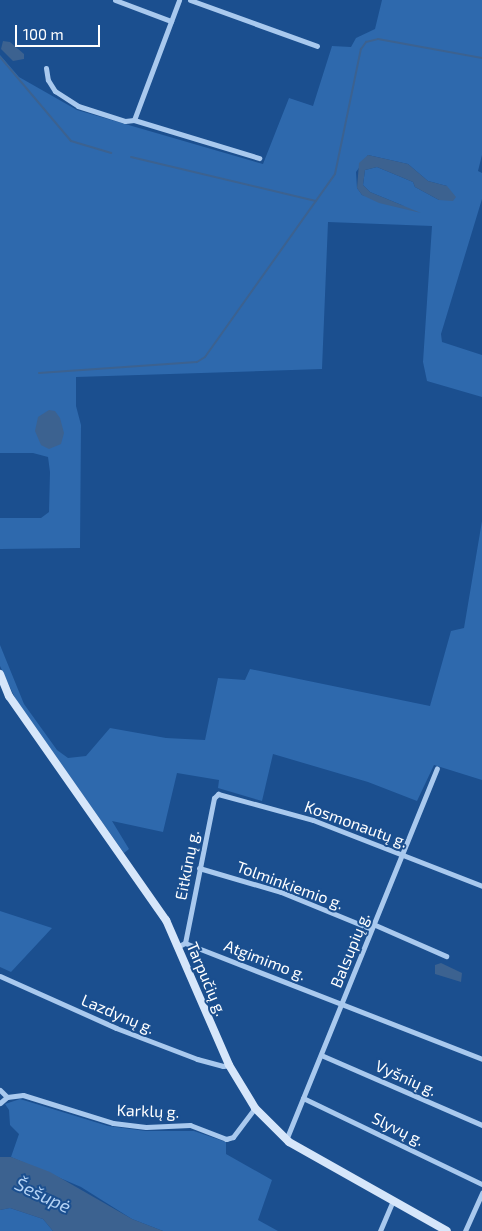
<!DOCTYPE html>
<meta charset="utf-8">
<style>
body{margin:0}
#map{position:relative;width:482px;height:1231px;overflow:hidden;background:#1b4f8f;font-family:"Exo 2",sans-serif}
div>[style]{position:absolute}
.green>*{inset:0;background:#2e69ad}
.water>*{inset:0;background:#3c6290}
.stream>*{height:2px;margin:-1px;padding:0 1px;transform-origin:1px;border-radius:1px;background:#3c6290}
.street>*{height:5px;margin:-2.5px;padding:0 2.5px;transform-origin:2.5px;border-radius:2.5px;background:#a9c9ee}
.secondary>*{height:8px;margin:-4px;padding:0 4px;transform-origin:4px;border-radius:4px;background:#d6e6fa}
span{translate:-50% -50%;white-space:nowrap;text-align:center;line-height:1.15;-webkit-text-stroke:4px #1b4f8f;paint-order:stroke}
.street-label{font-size:16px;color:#fff}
.water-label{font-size:18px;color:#b5d3f5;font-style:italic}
.scale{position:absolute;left:15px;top:25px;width:85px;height:22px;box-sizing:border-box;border:2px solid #fff;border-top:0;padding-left:6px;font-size:15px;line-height:18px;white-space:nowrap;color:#fff;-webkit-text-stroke:4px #1b4f8f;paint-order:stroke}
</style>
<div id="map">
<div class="green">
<div style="clip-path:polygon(evenodd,382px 0,482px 0,482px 155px,478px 171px,482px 173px,482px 199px,441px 334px,442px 342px,482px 355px,482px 397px,427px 381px,423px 362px,432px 226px,328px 222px,322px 369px,76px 377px,76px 406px,81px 425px,80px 548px,0 549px,0 518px,41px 518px,49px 512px,50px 472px,48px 457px,33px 453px,0 453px,0 55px,19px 77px,77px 110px,263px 164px,289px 98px,313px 106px,332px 46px,351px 47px,356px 38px,375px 29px,382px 0,368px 155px,408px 164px,428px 181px,447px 186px,439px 200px,415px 187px,413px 182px,377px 167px,365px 170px,363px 185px,370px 192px,404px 206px,362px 195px,357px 188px,356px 172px,368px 155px)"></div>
<div style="clip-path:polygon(482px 521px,482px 780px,434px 765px,417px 801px,368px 782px,273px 754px,262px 801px,218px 788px,219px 780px,177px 773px,163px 832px,112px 821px,129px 849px,124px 853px,17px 702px,0 666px,0 645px,24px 704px,57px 750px,68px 758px,86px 756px,110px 728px,166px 738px,205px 740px,218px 678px,245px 680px,250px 669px,430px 706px,451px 631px,464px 628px)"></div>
<div style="clip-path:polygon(0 911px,52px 928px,11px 972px,0 967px)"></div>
<div style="clip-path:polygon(20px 1099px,108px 1126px,146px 1131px,194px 1131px,226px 1142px,226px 1154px,272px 1180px,258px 1220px,278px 1231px,163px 1231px,132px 1219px,81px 1187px,11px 1157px,19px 1134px,10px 1125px,9px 1110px,5px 1104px)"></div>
<div style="clip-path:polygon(10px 1208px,43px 1219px,53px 1231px,0 1231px,0 1210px)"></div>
</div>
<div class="water">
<div style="clip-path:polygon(3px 41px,10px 42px,24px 54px,24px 59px,13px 61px,1px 49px)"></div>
<div style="clip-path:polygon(368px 155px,408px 164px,428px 181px,447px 186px,456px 197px,453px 201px,439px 200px,415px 187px,413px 182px,377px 167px,365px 170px,363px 185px,370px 192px,421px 213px,379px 203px,362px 195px,357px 188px,359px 163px)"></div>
<div style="clip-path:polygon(49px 410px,55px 411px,60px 418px,64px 433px,61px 444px,49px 449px,41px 445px,35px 431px,38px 417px)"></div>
<div style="clip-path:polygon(441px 963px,462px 973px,461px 982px,435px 974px,435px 965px)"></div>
<div style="clip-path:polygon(0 1157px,11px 1157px,50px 1172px,132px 1219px,163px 1231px,53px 1231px,43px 1219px,10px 1208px,0 1210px)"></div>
</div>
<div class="stream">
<div style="left:0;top:57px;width:110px;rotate:49.8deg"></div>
<div style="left:71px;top:141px;width:42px;rotate:16.7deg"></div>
<div style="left:131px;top:157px;width:190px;rotate:13.4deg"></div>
<div style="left:39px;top:373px;width:158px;rotate:-4deg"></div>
<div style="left:197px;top:362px;width:9px;rotate:-32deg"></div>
<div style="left:205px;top:357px;width:224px;rotate:-54.6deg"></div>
<div style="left:335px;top:174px;width:128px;rotate:-78.3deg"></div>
<div style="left:361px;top:49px;width:9px;rotate:-54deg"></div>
<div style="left:366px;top:42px;width:12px;rotate:-14deg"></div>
<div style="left:378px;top:39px;width:106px;rotate:10.4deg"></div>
</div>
<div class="street">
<div style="left:115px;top:0;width:60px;rotate:20.6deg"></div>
<div style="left:190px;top:0;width:135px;rotate:19.9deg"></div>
<div style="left:46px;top:68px;width:12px;rotate:81deg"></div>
<div style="left:48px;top:80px;width:13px;rotate:58deg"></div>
<div style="left:55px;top:91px;width:27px;rotate:33deg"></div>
<div style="left:78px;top:106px;width:49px;rotate:17.7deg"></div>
<div style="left:125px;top:121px;width:9px;rotate:-6deg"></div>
<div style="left:134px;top:120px;width:131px;rotate:16.9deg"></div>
<div style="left:134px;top:120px;width:128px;rotate:-69.4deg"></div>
<div style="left:199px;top:868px;width:85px;rotate:16.3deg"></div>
<div style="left:281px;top:892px;width:97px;rotate:22.3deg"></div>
<div style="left:373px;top:924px;width:80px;rotate:23.7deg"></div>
<div style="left:185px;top:943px;width:148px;rotate:-78.7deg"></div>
<div style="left:214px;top:798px;width:6px;rotate:-45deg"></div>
<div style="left:218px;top:794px;width:98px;rotate:15.3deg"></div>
<div style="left:313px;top:820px;width:181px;rotate:21.3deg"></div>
<div style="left:179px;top:946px;width:7px;rotate:-27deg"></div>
<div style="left:185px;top:943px;width:319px;rotate:21.3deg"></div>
<div style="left:0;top:976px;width:127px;rotate:24.1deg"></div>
<div style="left:116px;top:1028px;width:87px;rotate:20.9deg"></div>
<div style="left:197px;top:1059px;width:27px;rotate:15deg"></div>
<div style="left:223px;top:1066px;width:6px;rotate:-9deg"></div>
<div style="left:321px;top:1055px;width:176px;rotate:23.5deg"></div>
<div style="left:0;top:1090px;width:10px;rotate:45deg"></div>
<div style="left:303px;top:1098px;width:199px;rotate:25.7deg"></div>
<div style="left:0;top:1103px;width:9px;rotate:-41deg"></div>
<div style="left:7px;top:1097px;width:16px;rotate:-7deg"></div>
<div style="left:23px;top:1095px;width:94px;rotate:17.3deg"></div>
<div style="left:113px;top:1123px;width:33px;rotate:7deg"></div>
<div style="left:146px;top:1127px;width:44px;rotate:-2.6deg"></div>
<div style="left:190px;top:1125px;width:39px;rotate:21deg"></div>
<div style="left:226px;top:1139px;width:7px;rotate:-16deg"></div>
<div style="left:233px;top:1137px;width:36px;rotate:-53deg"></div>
<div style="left:286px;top:1140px;width:401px;rotate:-67.9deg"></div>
<div style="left:380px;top:1231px;width:33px;rotate:-67deg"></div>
<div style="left:465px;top:1231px;width:42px;rotate:-65.9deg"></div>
</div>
<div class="secondary">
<div style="left:0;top:674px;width:24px;rotate:68deg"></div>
<div style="left:9px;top:696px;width:274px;rotate:55deg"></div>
<div style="left:166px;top:920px;width:158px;rotate:66.5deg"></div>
<div style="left:229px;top:1065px;width:50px;rotate:58.8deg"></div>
<div style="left:255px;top:1108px;width:48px;rotate:45deg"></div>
<div style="left:289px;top:1142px;width:181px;rotate:29.4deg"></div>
</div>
<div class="street-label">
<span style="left:356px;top:824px;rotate:20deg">Kosmonautų g.</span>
<span style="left:187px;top:865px;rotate:-79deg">Eitkūnų g.</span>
<span style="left:290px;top:885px;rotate:20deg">Tolminkiemio g.</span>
<span style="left:350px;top:950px;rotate:-68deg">Balsupių g.</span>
<span style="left:265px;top:960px;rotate:21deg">Atgimimo g.</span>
<span style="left:207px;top:979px;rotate:67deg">Tarpučių g.</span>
<span style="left:118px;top:1014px;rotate:23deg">Lazdynų g.</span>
<span style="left:406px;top:1078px;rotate:24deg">Vyšnių g.</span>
<span style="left:148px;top:1111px;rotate:2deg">Karklų g.</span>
<span style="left:398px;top:1129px;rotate:26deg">Slyvų g.</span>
</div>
<div class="water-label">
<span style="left:43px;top:1195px;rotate:25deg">Šešupė</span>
</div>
<div class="scale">100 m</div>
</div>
